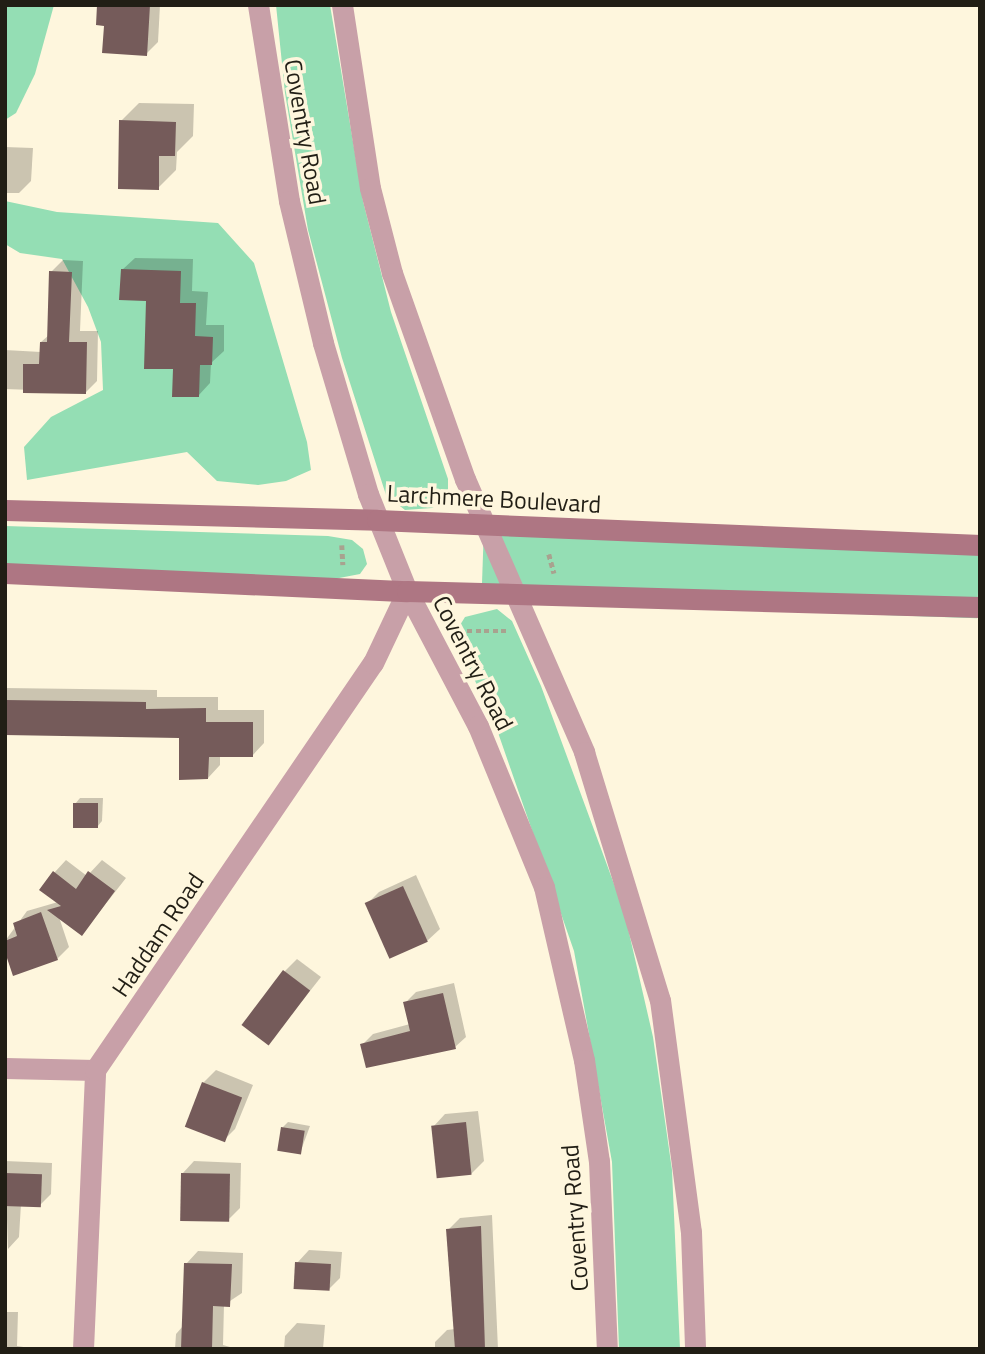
<!DOCTYPE html>
<style>
body{margin:0}
#map{position:relative;width:985px;height:1354px;overflow:hidden;background:#fef6dd;font-family:"Titillium Web",sans-serif}
div>[style]{position:absolute}
.green>*{inset:0;background:#94deb4;transform-origin:0 0}
.shadow>*{inset:0;background:#0003}
.building>*{inset:0;background:#755b5a;transform-origin:0 0}
.path>*{height:4.5px;margin-top:-2.25px;transform-origin:0;background:repeating-linear-gradient(90deg,#a8a28f 0 5px,transparent 0 8.5px)}
.minor>*{height:21px;margin:-10.5px;padding:0 10.5px;transform-origin:10.5px;border-radius:10.5px;background:#c8a0a8}
.tertiary>*{height:21px;margin:-10.5px;padding:0 10.5px;transform-origin:10.5px;border-radius:10.5px;background:#c8a0a8}
.secondary>*{height:21px;margin:-10.5px;padding:0 10.5px;transform-origin:10.5px;border-radius:10.5px;background:#ae7683}
span{translate:-50% -50%;white-space:nowrap;text-align:center;line-height:1.15;-webkit-text-stroke:7px #fef6dd;paint-order:stroke}
.street-label{font-size:24px;color:#211e15}
.frame{position:absolute;inset:0;border:7px solid #211e15;pointer-events:none}
</style>
<div id="map">
<div class="green">
<div style="clip-path:polygon(5px 5px,54px 5px,35px 74px,16px 113px,5px 120px)"></div>
<div style="clip-path:polygon(276px 5px,330px 5px,363px 201px,391px 312px,448px 479px,448px 499px,432px 508px,405px 510px,386px 495px,342px 358px,308px 230px,285px 93px)"></div>
<div style="clip-path:polygon(5px 201px,57px 212px,218px 223px,254px 263px,307px 442px,311px 470px,286px 481px,258px 485px,217px 481px,187px 452px,27px 480px,24px 447px,51px 417px,103px 390px,101px 342px,88px 307px,62px 259px,20px 253px,5px 244px)"></div>
<div style="clip-path:polygon(5px 526px,328px 536px,352px 540px,363px 549px,367px 564px,360px 574px,334px 579px,5px 566px)"></div>
<div style="left:484px;top:526px;width:496px;height:75px;rotate:2deg"></div>
<div style="clip-path:polygon(497px 609px,512px 621px,541px 686px,624px 911px,653px 1037px,672px 1170px,680px 1349px,619px 1349px,612px 1162px,574px 951px,495px 724px,458px 644px,457px 630px,465px 617px)"></div>
</div>
<div class="shadow">
<div style="clip-path:polygon(99px 5px,160px 5px,158px 42px,146px 54px,106px 24px)"></div>
<div style="clip-path:polygon(139px 103px,194px 104px,193px 136px,177px 152px,176px 170px,158px 188px,121px 121px)"></div>
<div style="clip-path:polygon(5px 147px,33px 148px,31px 181px,19px 193px,5px 193px)"></div>
<div style="clip-path:polygon(135px 258px,193px 259px,192px 291px,208px 292px,206px 325px,224px 325px,224px 351px,211px 363px,210px 383px,198px 396px,175px 368px,148px 299px,122px 270px)"></div>
<div style="clip-path:polygon(63px 260px,83px 261px,80px 331px,98px 331px,97px 381px,86px 392px,5px 389px,5px 350px,41px 352px,41px 342px,49px 335px,51px 272px)"></div>
<div style="clip-path:polygon(5px 688px,157px 690px,157px 697px,218px 697px,218px 710px,264px 710px,264px 743px,252px 756px,220px 756px,220px 765px,208px 778px,180px 737px,5px 733px)"></div>
<div style="clip-path:polygon(80px 798px,103px 798px,102px 821px,97px 827px,75px 804px)"></div>
<div style="clip-path:polygon(66px 860px,87px 876px,102px 860px,126px 878px,82px 934px,59px 917px,69px 947px,57px 959px,5px 941px,27px 911px,58px 902px,54px 873px)"></div>
<div style="clip-path:polygon(416px 875px,440px 929px,427px 941px,367px 904px,379px 892px)"></div>
<div style="clip-path:polygon(297px 959px,321px 977px,269px 1043px,285px 971px)"></div>
<div style="clip-path:polygon(454px 983px,466px 1037px,455px 1047px,362px 1045px,373px 1034px,410px 1024px,405px 1003px,416px 992px)"></div>
<div style="clip-path:polygon(216px 1070px,253px 1085px,235px 1129px,223px 1141px,203px 1083px)"></div>
<div style="clip-path:polygon(478px 1111px,484px 1161px,471px 1174px,433px 1127px,445px 1114px)"></div>
<div style="clip-path:polygon(288px 1122px,310px 1126px,300px 1153px,283px 1127px)"></div>
<div style="clip-path:polygon(5px 1161px,52px 1163px,51px 1194px,40px 1205px,21px 1204px,19px 1237px,8px 1249px)"></div>
<div style="clip-path:polygon(194px 1161px,241px 1163px,240px 1208px,227px 1221px,182px 1174px)"></div>
<div style="clip-path:polygon(492px 1215px,498px 1349px,435px 1349px,435px 1342px,447px 1330px,455px 1329px,448px 1230px,460px 1218px)"></div>
<div style="clip-path:polygon(309px 1250px,342px 1252px,340px 1278px,328px 1290px,297px 1263px)"></div>
<div style="clip-path:polygon(198px 1251px,243px 1253px,242px 1293px,224px 1305px,223px 1345px,237px 1349px,175px 1349px,176px 1334px,183px 1326px,186px 1264px)"></div>
<div style="clip-path:polygon(5px 1312px,18px 1312px,17px 1346px,37px 1349px,5px 1349px)"></div>
<div style="clip-path:polygon(297px 1323px,325px 1325px,323px 1349px,284px 1349px,285px 1336px)"></div>
</div>
<div class="building">
<div style="clip-path:polygon(97px 5px,150px 5px,147px 56px,102px 53px,104px 26px,96px 25px)"></div>
<div style="clip-path:polygon(119px 120px,176px 122px,175px 156px,159px 156px,159px 190px,118px 189px)"></div>
<div style="clip-path:polygon(121px 269px,181px 271px,180px 303px,196px 303px,195px 336px,213px 337px,212px 365px,200px 365px,199px 397px,172px 397px,173px 369px,144px 369px,146px 301px,119px 300px)"></div>
<div style="clip-path:polygon(49px 271px,72px 272px,69px 342px,87px 342px,86px 394px,23px 393px,23px 364px,39px 364px,40px 342px,47px 342px)"></div>
<div style="clip-path:polygon(5px 700px,146px 702px,146px 709px,206px 708px,206px 722px,253px 722px,253px 757px,209px 757px,208px 779px,179px 780px,179px 738px,5px 735px)"></div>
<div style="left:73px;top:803px;width:25px;height:25px"></div>
<div style="clip-path:polygon(53px 871px,76px 889px,88px 871px,115px 891px,82px 936px,47px 910px,61px 906px,39px 890px)"></div>
<div style="left:403px;top:886px;width:61px;height:42px;rotate:66deg"></div>
<div style="clip-path:polygon(41px 912px,58px 960px,13px 976px,5px 952px,5px 941px,17px 936px,13px 923px)"></div>
<div style="left:283px;top:970px;width:34px;height:69px;rotate:37deg"></div>
<div style="clip-path:polygon(443px 993px,456px 1049px,366px 1068px,360px 1044px,410px 1031px,403px 1002px)"></div>
<div style="left:202px;top:1082px;width:43px;height:48px;rotate:21deg"></div>
<div style="left:466px;top:1122px;width:53px;height:35px;rotate:84deg"></div>
<div style="left:281px;top:1127px;width:24px;height:24px;rotate:9deg"></div>
<div style="left:5px;top:1173px;width:37px;height:33px;rotate:2deg"></div>
<div style="left:181px;top:1173px;width:49px;height:48px;rotate:1deg"></div>
<div style="clip-path:polygon(481px 1226px,485px 1349px,455px 1349px,446px 1229px)"></div>
<div style="left:295px;top:1262px;width:36px;height:27px;rotate:3deg"></div>
<div style="clip-path:polygon(184px 1263px,232px 1264px,230px 1307px,213px 1306px,212px 1349px,181px 1349px)"></div>
</div>
<div class="path">
<div style="left:398px;top:494px;width:45px;rotate:-1.3deg"></div>
<div style="left:342px;top:545px;width:20px;rotate:87deg"></div>
<div style="left:549px;top:554px;width:20px;rotate:75deg"></div>
<div style="left:467px;top:631px;width:41px"></div>
</div>
<div class="minor">
<div style="left:5px;top:1068px;width:90px;rotate:1.3deg"></div>
<div style="left:83px;top:1349px;width:279px;rotate:-87.5deg"></div>
<div style="left:95px;top:1070px;width:493px;rotate:-55.7deg"></div>
<div style="left:373px;top:663px;width:80px;rotate:-64.7deg"></div>
</div>
<div class="tertiary">
<div style="left:258px;top:5px;width:198px;rotate:81deg"></div>
<div style="left:289px;top:201px;width:146px;rotate:76.5deg"></div>
<div style="left:323px;top:343px;width:158px;rotate:73.4deg"></div>
<div style="left:368px;top:494px;width:105px;rotate:68.1deg"></div>
<div style="left:407px;top:591px;width:153px;rotate:62.3deg"></div>
<div style="left:478px;top:726px;width:174px;rotate:67.7deg"></div>
<div style="left:544px;top:887px;width:178px;rotate:77deg"></div>
<div style="left:584px;top:1060px;width:102px;rotate:81.6deg"></div>
<div style="left:599px;top:1161px;width:188px;rotate:87.6deg"></div>
<div style="left:342px;top:5px;width:185px;rotate:81.3deg"></div>
<div style="left:370px;top:188px;width:88px;rotate:75.5deg"></div>
<div style="left:392px;top:273px;width:219px;rotate:70.5deg"></div>
<div style="left:465px;top:479px;width:298px;rotate:66.4deg"></div>
<div style="left:584px;top:752px;width:259px;rotate:73deg"></div>
<div style="left:660px;top:1000px;width:234px;rotate:82.4deg"></div>
<div style="left:691px;top:1232px;width:117px;rotate:88deg"></div>
</div>
<div class="secondary">
<div style="left:5px;top:510px;width:372px;rotate:1.5deg"></div>
<div style="left:377px;top:520px;width:604px;rotate:2.37deg"></div>
<div style="left:5px;top:573px;width:402px;rotate:2.6deg"></div>
<div style="left:407px;top:591px;width:573px;rotate:1.6deg"></div>
</div>
<div class="street-label">
<span style="left:305px;top:132px;rotate:80deg">Coventry Road</span>
<span style="left:494px;top:499px;rotate:3deg">Larchmere Boulevard</span>
<span style="left:473px;top:663px;rotate:63deg">Coventry Road</span>
<span style="left:158px;top:935px;rotate:-56deg">Haddam Road</span>
<span style="left:575px;top:1218px;rotate:-94deg">Coventry Road</span>
</div>
<div class="frame"></div>
</div>
